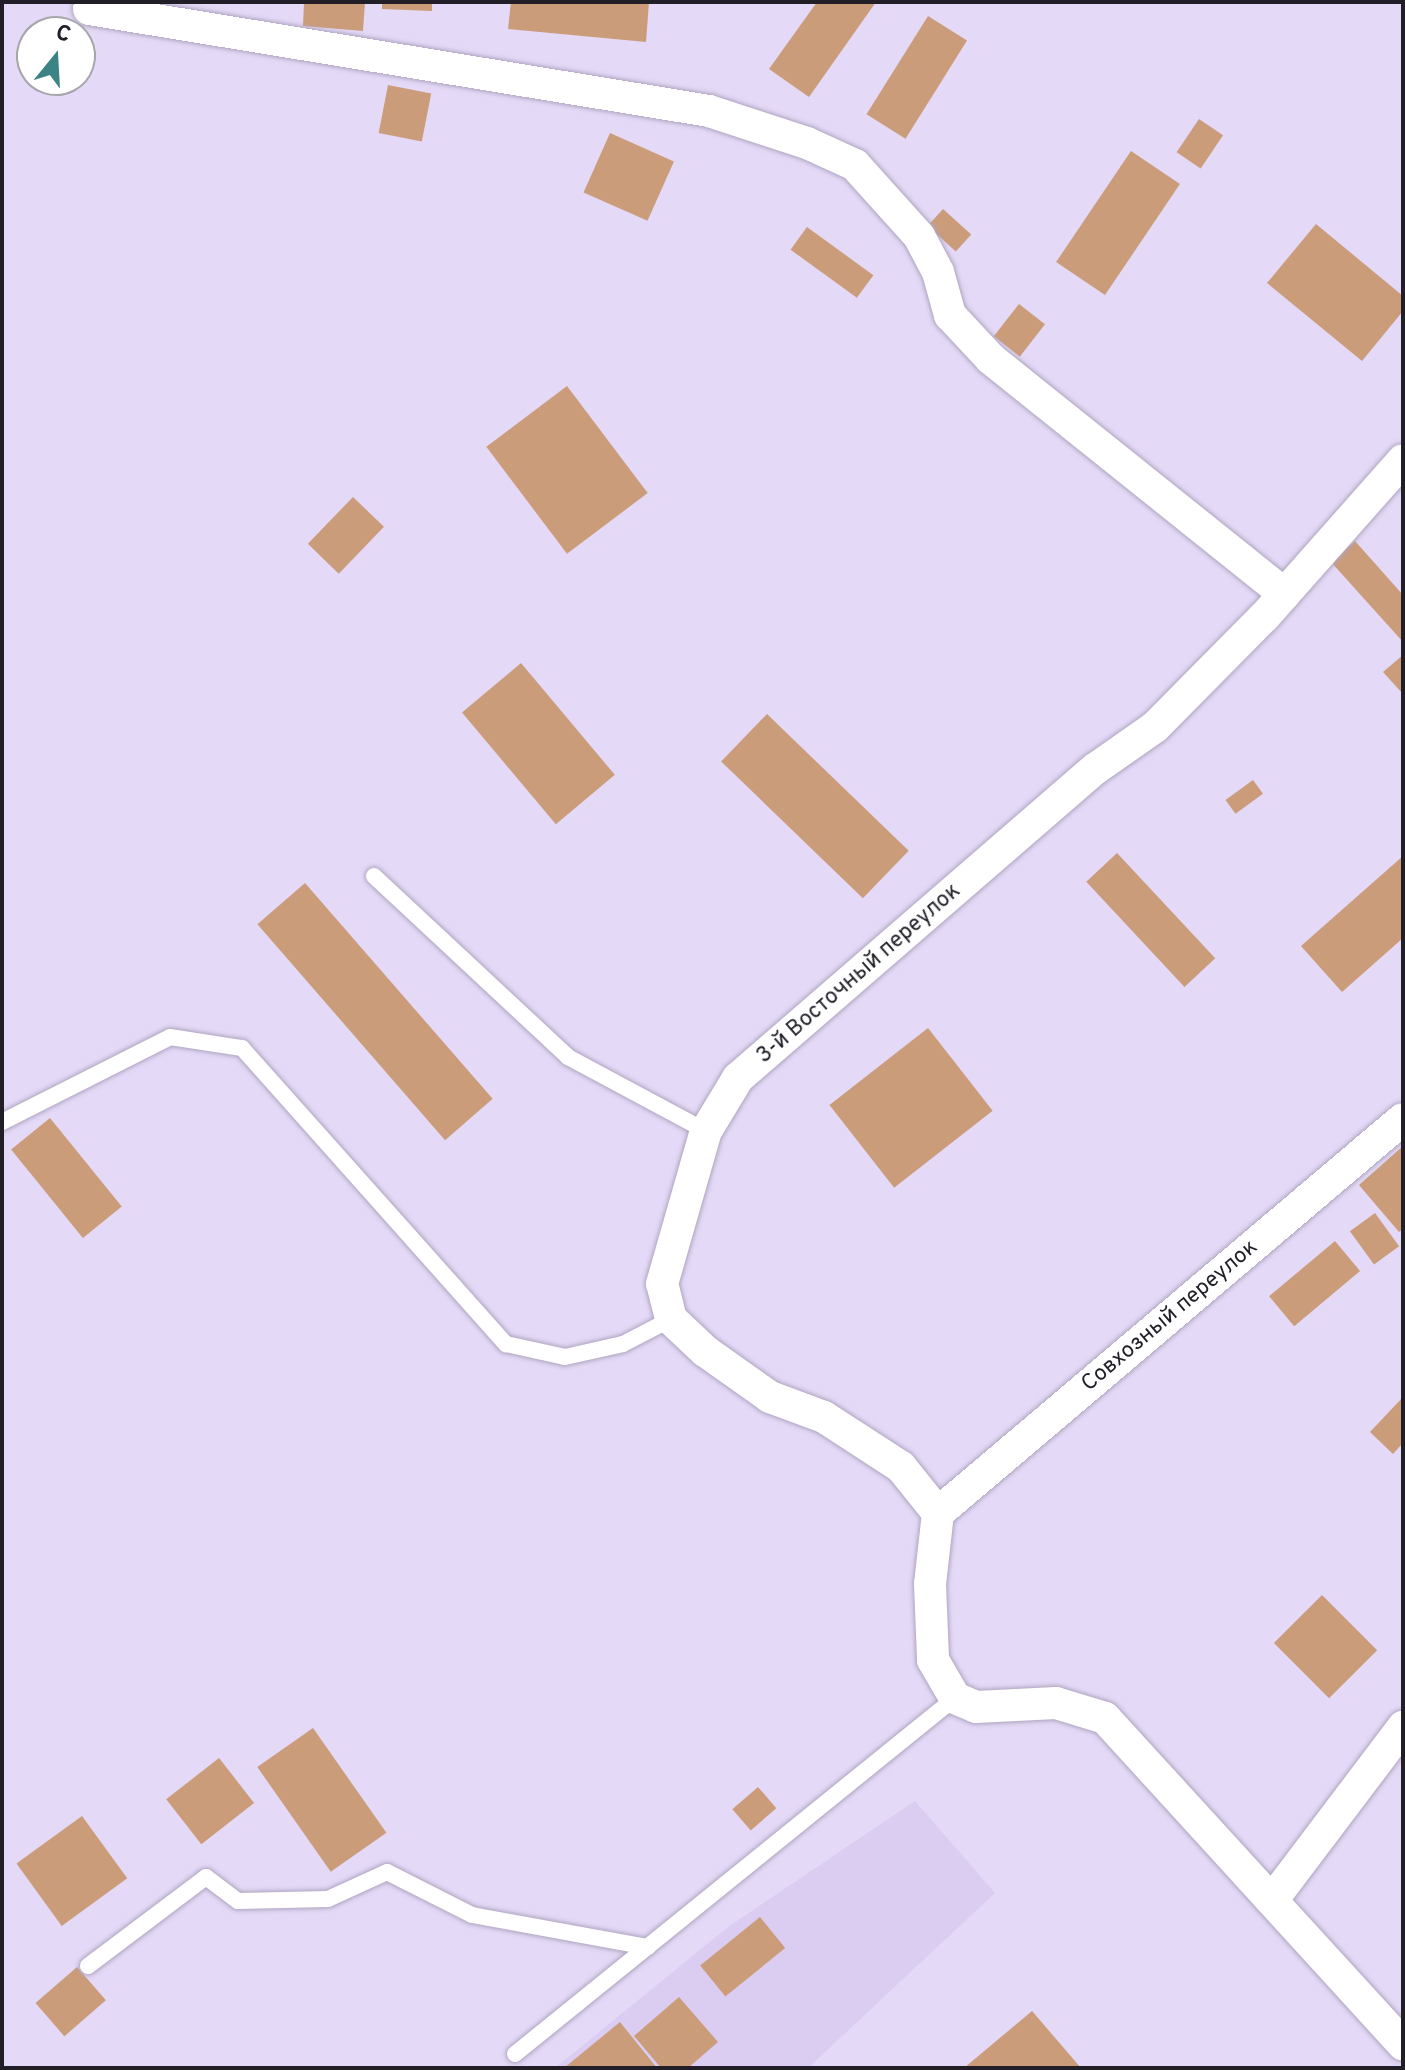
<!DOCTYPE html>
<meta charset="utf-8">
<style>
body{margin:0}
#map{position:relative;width:1405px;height:2070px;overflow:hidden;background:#e4d9f6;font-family:Overpass,sans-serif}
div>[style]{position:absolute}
.built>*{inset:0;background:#dbcdf1}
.building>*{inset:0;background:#cb9c7a;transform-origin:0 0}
.roads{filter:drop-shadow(0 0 2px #afa5c0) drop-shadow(0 0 2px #afa5c0)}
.lane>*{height:16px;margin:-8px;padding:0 8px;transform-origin:8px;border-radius:8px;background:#fff}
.street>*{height:32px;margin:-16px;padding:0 16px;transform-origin:16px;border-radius:16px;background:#fff}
span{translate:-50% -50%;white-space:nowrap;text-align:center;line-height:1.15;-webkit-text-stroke:6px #fff;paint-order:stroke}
.street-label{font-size:22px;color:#221e28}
.frame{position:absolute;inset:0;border:4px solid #221e28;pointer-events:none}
.north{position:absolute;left:16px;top:16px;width:80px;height:80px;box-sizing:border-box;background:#fff;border:2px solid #a7a5a9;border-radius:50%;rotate:18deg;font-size:22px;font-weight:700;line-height:32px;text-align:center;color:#221e28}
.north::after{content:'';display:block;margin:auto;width:28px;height:36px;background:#3b8486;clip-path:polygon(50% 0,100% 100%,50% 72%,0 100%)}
</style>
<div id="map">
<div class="built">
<div style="clip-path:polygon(915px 1801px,995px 1893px,808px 2068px,555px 2068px,728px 1927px)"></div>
</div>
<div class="building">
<div style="clip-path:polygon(304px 2px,365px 2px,363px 31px,303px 26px)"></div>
<div style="clip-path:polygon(382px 2px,432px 2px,432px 11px,382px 9px)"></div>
<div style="clip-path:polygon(511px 2px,649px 2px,646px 42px,508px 29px)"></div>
<div style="clip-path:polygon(817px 2px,876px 2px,809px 97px,769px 69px)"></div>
<div style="left:928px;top:16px;width:46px;height:116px;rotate:32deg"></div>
<div style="left:388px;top:85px;width:44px;height:49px;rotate:11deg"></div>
<div style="left:1199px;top:119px;width:29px;height:40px;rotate:34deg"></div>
<div style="left:610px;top:133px;width:70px;height:65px;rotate:24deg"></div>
<div style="left:1131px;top:151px;width:59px;height:134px;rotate:34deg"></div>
<div style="left:943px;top:209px;width:38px;height:23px;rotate:42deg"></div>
<div style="clip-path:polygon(1316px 224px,1403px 296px,1403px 311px,1362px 361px,1267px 283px)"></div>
<div style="left:807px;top:227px;width:82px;height:28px;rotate:36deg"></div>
<div style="left:1019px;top:304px;width:33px;height:41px;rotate:38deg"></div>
<div style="left:567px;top:386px;width:134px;height:101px;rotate:53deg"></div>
<div style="left:353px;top:497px;width:43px;height:65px;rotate:44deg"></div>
<div style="clip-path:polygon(1355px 541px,1403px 595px,1403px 642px,1331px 562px)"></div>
<div style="clip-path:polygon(1403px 655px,1403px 694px,1383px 672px)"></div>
<div style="left:521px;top:663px;width:146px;height:77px;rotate:50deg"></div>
<div style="left:767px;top:714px;width:197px;height:66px;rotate:44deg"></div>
<div style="left:1253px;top:780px;width:17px;height:34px;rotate:54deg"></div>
<div style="left:1117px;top:853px;width:144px;height:42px;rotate:47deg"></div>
<div style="clip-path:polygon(1403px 856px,1403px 938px,1342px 992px,1301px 946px)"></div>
<div style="left:305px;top:883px;width:286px;height:63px;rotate:49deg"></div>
<div style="left:928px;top:1028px;width:105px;height:125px;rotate:52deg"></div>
<div style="left:50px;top:1118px;width:114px;height:50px;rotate:51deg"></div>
<div style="clip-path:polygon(1403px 1146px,1403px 1229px,1399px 1232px,1359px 1185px)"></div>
<div style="left:1375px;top:1213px;width:41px;height:31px;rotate:54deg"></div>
<div style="left:1335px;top:1241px;width:39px;height:86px;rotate:50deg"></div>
<div style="clip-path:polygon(1403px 1397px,1403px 1443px,1393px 1454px,1370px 1432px)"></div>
<div style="left:1322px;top:1595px;width:78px;height:68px;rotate:45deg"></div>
<div style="left:313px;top:1728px;width:128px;height:68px;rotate:55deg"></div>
<div style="left:219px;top:1758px;width:57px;height:67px;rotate:52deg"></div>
<div style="left:758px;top:1787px;width:28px;height:34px;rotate:49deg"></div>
<div style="left:82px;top:1816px;width:77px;height:81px;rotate:54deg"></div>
<div style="left:760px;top:1917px;width:40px;height:77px;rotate:51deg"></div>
<div style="left:77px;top:1967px;width:44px;height:55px;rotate:49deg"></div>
<div style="clip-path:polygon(679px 1997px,718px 2042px,688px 2068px,661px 2068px,634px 2036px)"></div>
<div style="clip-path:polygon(1032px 2011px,1081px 2068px,964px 2068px)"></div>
<div style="clip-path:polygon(620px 2022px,657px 2068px,564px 2068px)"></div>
</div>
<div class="roads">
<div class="lane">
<div style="left:374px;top:876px;width:265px;rotate:43deg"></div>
<div style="left:568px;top:1057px;width:157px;rotate:28.2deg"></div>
<div style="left:2px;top:1122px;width:188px;rotate:-26.8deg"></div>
<div style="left:170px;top:1037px;width:73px;rotate:8.7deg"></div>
<div style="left:242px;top:1048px;width:397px;rotate:48.3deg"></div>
<div style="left:506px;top:1344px;width:60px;rotate:12.4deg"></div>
<div style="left:565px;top:1357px;width:59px;rotate:-12.6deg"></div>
<div style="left:623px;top:1344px;width:54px;rotate:-27.5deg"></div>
<div style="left:88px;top:1966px;width:148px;rotate:-37deg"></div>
<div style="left:206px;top:1877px;width:40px;rotate:37deg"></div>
<div style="left:238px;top:1901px;width:90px;rotate:-1.3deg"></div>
<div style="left:328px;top:1899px;width:65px;rotate:-24.6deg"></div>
<div style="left:387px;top:1872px;width:95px;rotate:26.8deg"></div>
<div style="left:472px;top:1915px;width:179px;rotate:10.3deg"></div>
<div style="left:515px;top:2054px;width:566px;rotate:-38.98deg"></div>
</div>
<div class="street">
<div style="left:89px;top:9px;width:628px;rotate:9.34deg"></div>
<div style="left:709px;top:111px;width:103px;rotate:18.1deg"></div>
<div style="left:807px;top:143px;width:53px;rotate:24.6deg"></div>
<div style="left:855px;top:165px;width:96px;rotate:48deg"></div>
<div style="left:919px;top:236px;width:41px;rotate:62.2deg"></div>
<div style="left:938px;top:272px;width:45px;rotate:74.4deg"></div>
<div style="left:950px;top:315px;width:60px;rotate:47deg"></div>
<div style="left:991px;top:359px;width:376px;rotate:38.7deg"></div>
<div style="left:938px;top:1513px;width:59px;rotate:-128.8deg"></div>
<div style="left:901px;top:1467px;width:92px;rotate:-147deg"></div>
<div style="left:824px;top:1417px;width:58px;rotate:-159.7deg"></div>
<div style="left:770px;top:1397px;width:80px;rotate:-144.7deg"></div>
<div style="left:705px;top:1351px;width:47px;rotate:-136.7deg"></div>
<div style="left:671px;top:1319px;width:36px;rotate:-104deg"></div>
<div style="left:662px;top:1284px;width:159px;rotate:-74deg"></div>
<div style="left:706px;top:1131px;width:62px;rotate:-58.9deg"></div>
<div style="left:738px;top:1078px;width:472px;rotate:-40.9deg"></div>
<div style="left:1095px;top:769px;width:73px;rotate:-35deg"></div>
<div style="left:1155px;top:727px;width:156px;rotate:-45.3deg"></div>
<div style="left:1265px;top:616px;width:208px;rotate:-48.5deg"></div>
<div style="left:938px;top:1513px;width:71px;rotate:96.4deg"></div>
<div style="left:930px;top:1584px;width:76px;rotate:87.7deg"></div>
<div style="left:933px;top:1660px;width:44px;rotate:59.9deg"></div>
<div style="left:955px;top:1698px;width:23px;rotate:23deg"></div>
<div style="left:976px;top:1707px;width:80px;rotate:-2.9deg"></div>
<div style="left:1056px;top:1703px;width:51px;rotate:17deg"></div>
<div style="left:1105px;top:1718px;width:442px;rotate:47.6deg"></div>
<div style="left:938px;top:1513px;width:609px;rotate:-40.28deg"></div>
<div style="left:1273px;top:1899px;width:216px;rotate:-52.9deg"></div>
</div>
</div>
<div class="street-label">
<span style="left:859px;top:974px;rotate:-41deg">3-й Восточный переулок</span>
<span style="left:1170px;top:1316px;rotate:-40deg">Совхозный переулок</span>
</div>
<div class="frame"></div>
<div class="north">С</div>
</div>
